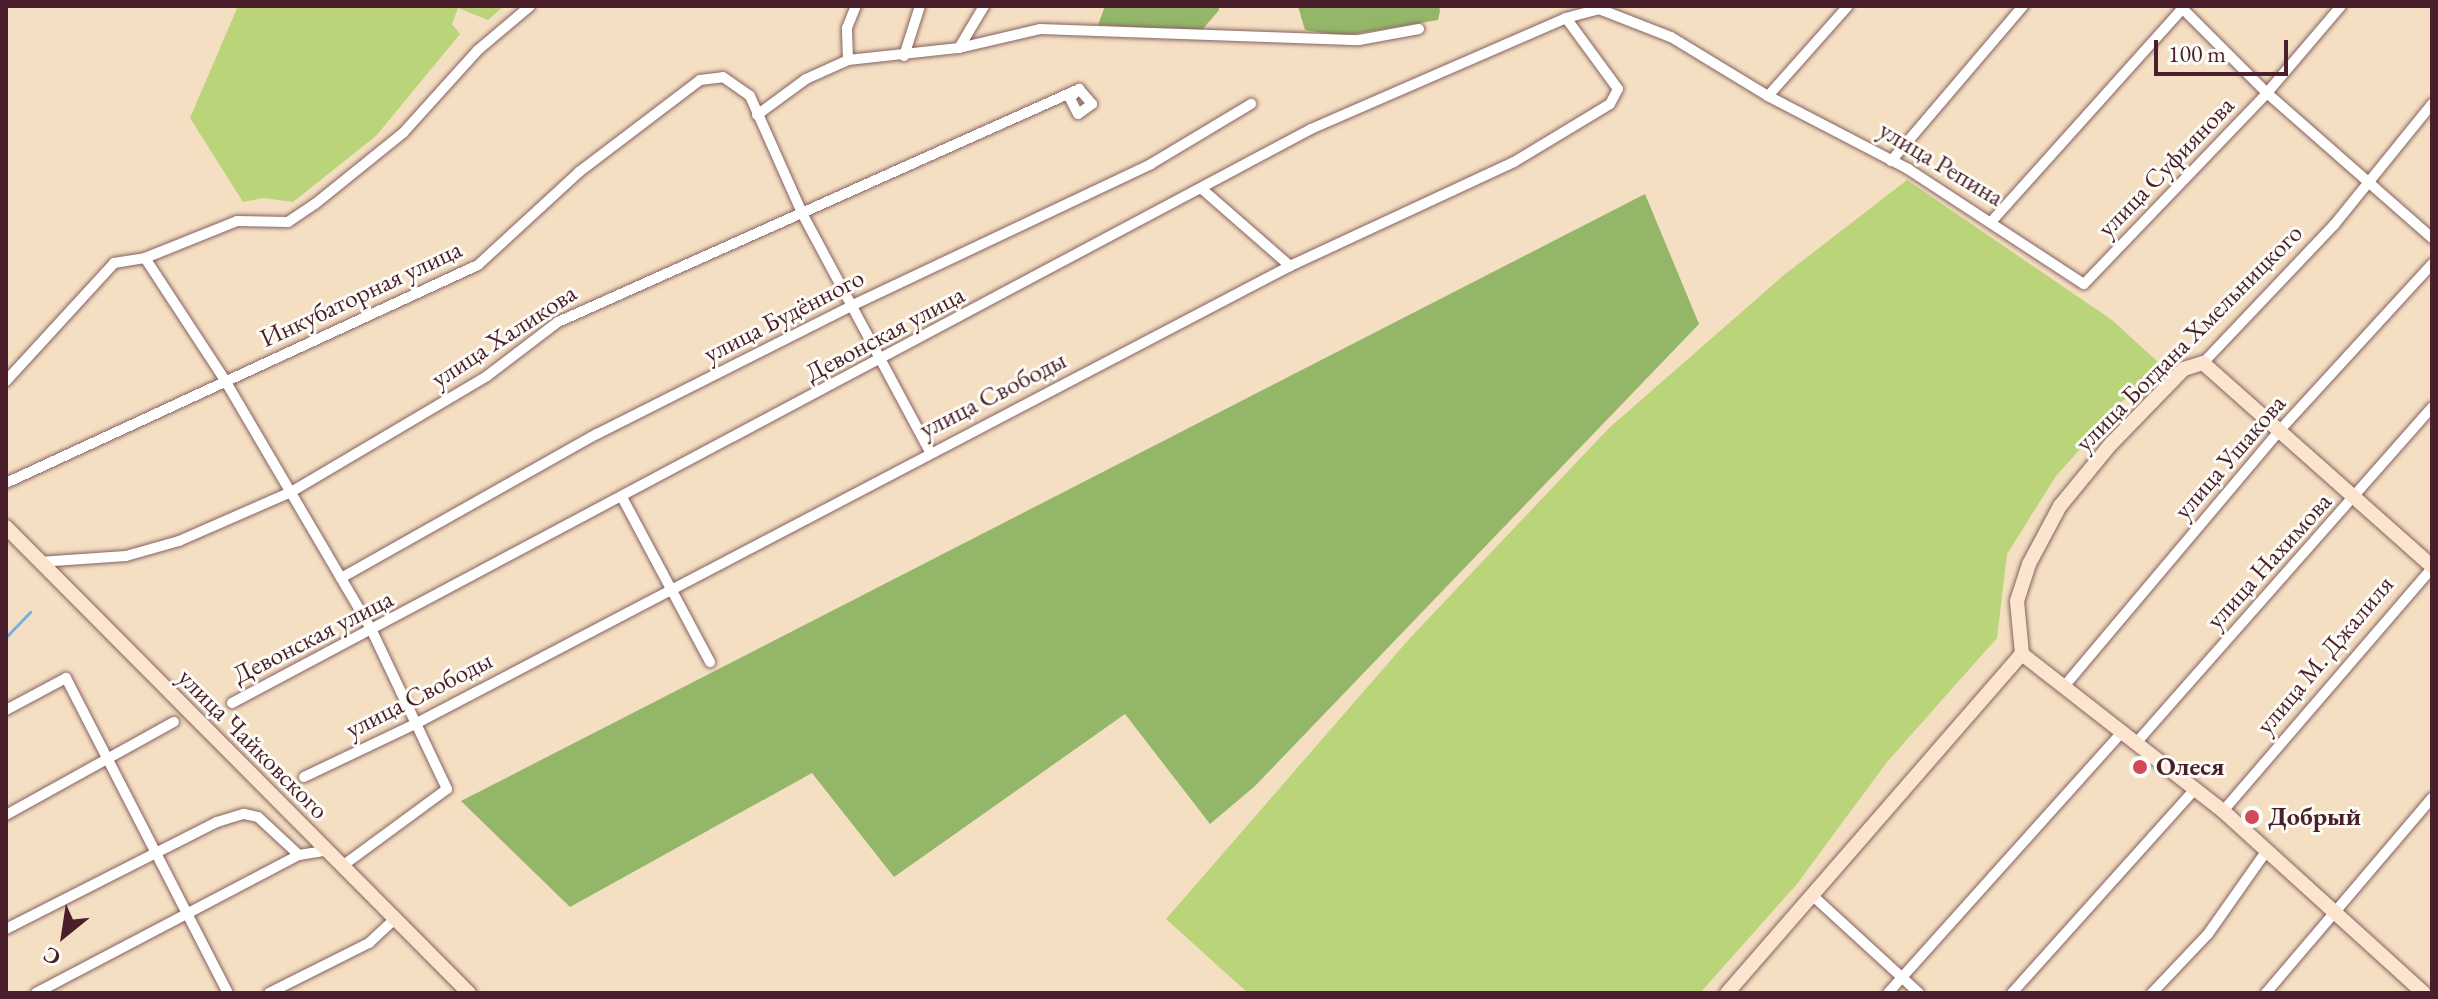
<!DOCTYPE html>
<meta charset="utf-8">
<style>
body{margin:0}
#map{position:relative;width:2438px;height:999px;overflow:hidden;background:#f5dfc3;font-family:"EB Garamond",serif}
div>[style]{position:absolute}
.green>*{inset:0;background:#bad479}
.forest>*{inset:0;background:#93b669}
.stream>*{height:3px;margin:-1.5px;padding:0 1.5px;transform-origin:1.5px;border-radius:1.5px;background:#7bace6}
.roads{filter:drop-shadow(0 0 2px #866260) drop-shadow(0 0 2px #866260)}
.street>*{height:10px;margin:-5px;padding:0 5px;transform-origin:5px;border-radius:5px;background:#fff}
.secondary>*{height:14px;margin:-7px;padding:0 7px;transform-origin:7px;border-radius:7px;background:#fbe5cf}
.dots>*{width:22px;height:22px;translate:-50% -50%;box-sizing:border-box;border:4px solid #fdfcf7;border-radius:50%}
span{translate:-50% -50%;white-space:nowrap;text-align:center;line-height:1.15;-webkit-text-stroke:6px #fdfcf7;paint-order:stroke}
.street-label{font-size:26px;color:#4a1f2b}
.poi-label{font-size:26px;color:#4a1f2b;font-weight:700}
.left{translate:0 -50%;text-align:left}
.frame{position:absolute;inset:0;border:8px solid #4a1f2b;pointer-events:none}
.north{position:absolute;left:24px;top:895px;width:80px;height:80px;-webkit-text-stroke:6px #fdfcf7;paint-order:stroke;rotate:210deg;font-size:22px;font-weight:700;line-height:32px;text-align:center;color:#4a1f2b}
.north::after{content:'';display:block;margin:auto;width:28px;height:36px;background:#4a1f2b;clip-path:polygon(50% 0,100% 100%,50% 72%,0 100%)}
.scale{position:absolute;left:2154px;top:40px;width:134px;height:36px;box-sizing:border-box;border:4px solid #4a1f2b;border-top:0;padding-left:10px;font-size:24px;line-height:28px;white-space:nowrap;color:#4a1f2b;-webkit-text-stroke:6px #fdfcf7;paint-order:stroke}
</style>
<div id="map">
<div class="green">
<div style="clip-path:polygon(238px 6px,504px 6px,488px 20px,458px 8px,452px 24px,460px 34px,376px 136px,293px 202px,263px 198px,243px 202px,190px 118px)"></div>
<div style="clip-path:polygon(1907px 180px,2112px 320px,2158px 362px,2056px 476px,2007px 554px,1997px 638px,1887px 762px,1797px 884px,1700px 993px,1248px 993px,1166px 919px,1410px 638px,1609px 428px,1784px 275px)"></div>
</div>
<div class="forest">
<div style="clip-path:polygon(1105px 6px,1219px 6px,1219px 10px,1202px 30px,1168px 29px,1098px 25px)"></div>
<div style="clip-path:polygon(1298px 6px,1439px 6px,1440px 11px,1438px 20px,1342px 36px,1305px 30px)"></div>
<div style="clip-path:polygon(1645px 194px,1699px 324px,1255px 786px,1210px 824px,1125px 714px,894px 877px,812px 773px,570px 907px,461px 801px)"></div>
</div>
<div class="stream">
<div style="left:6px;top:637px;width:35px;rotate:-46deg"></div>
</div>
<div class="roads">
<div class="street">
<div style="left:2180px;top:6px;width:123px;rotate:45deg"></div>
<div style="left:2267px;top:93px;width:220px;rotate:41.3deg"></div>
<div style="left:959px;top:48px;width:83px;rotate:-13.2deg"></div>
<div style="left:1040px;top:29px;width:319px;rotate:2deg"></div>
<div style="left:1359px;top:40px;width:61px;rotate:-10.4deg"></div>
<div style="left:904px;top:56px;width:52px;rotate:-72.3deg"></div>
<div style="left:848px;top:60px;width:32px;rotate:-92deg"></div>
<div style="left:847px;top:28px;width:24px;rotate:-68deg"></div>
<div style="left:1079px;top:89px;width:20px;rotate:49deg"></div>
<div style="left:1092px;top:104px;width:17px;rotate:144deg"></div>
<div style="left:1078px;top:114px;width:18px;rotate:-117deg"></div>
<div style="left:1070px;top:98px;width:13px;rotate:-45deg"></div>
<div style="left:1768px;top:96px;width:120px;rotate:-48.4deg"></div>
<div style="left:757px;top:115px;width:61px;rotate:-36.3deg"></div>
<div style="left:806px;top:79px;width:46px;rotate:-24.3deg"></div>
<div style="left:848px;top:60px;width:112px;rotate:-6.2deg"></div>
<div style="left:959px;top:48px;width:49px;rotate:-59.2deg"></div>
<div style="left:1891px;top:161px;width:204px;rotate:-49.6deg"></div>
<div style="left:1202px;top:189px;width:117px;rotate:41.2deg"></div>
<div style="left:1991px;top:222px;width:290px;rotate:-48.1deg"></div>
<div style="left:145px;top:258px;width:148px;rotate:56.8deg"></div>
<div style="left:226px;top:382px;width:289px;rotate:59.6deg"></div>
<div style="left:372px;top:631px;width:175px;rotate:64.6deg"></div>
<div style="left:447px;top:789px;width:130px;rotate:143.7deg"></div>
<div style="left:2203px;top:363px;width:190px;rotate:-46.5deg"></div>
<div style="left:2334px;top:225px;width:156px;rotate:-51deg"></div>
<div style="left:6px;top:381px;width:160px;rotate:-47.5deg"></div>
<div style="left:114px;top:263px;width:31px;rotate:-9deg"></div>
<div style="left:145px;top:258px;width:99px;rotate:-21.9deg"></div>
<div style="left:237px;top:221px;width:51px;rotate:1.1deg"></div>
<div style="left:288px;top:222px;width:32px;rotate:-34deg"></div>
<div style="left:315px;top:204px;width:113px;rotate:-38.9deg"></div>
<div style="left:403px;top:133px;width:112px;rotate:-47.9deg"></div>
<div style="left:478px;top:50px;width:68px;rotate:-40.2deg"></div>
<div style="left:6px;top:483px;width:520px;rotate:-24.79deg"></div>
<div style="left:478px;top:265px;width:137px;rotate:-42.6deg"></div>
<div style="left:579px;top:172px;width:152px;rotate:-37.2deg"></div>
<div style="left:700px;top:80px;width:23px;rotate:-7deg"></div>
<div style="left:723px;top:77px;width:33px;rotate:35deg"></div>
<div style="left:750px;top:96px;width:130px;rotate:66deg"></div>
<div style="left:803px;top:215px;width:269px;rotate:61.8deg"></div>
<div style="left:623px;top:499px;width:185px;rotate:61.9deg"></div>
<div style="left:39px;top:562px;width:87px;rotate:-3.9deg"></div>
<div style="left:126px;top:556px;width:55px;rotate:-15.8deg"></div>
<div style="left:179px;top:541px;width:122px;rotate:-23.6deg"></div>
<div style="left:291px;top:492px;width:228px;rotate:-30.6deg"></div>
<div style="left:487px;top:376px;width:89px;rotate:-37.3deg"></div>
<div style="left:558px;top:322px;width:571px;rotate:-24.09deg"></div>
<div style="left:341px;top:578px;width:294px;rotate:-29.4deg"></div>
<div style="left:597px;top:434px;width:284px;rotate:-26.7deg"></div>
<div style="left:851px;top:306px;width:332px;rotate:-25.3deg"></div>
<div style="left:1151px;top:164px;width:117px;rotate:-31deg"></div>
<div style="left:2067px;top:683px;width:331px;rotate:-49.9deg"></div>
<div style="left:2280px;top:430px;width:225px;rotate:-47.5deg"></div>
<div style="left:232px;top:703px;width:1222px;rotate:-28.01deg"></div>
<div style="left:1311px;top:129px;width:278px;rotate:-23.5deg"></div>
<div style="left:1566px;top:18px;width:34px;rotate:-15deg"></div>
<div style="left:1599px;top:9px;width:77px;rotate:21.3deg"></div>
<div style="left:1671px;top:37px;width:114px;rotate:31.3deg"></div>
<div style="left:1768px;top:96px;width:158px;rotate:27.5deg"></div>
<div style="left:1908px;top:169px;width:210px;rotate:33.2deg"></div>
<div style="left:2084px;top:284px;width:265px;rotate:-46.2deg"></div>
<div style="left:2267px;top:93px;width:114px;rotate:-49.6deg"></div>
<div style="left:6px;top:710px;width:68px;rotate:-28.1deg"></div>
<div style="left:66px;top:678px;width:354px;rotate:62.8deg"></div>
<div style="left:2136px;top:743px;width:448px;rotate:-48.6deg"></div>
<div style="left:304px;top:777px;width:125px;rotate:-25.5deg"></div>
<div style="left:417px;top:723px;width:985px;rotate:-27.63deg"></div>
<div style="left:1290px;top:266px;width:247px;rotate:-24.9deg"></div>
<div style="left:1514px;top:162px;width:112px;rotate:-31.1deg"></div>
<div style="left:1610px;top:104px;width:17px;rotate:-62deg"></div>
<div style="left:1618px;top:89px;width:88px;rotate:-126.2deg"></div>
<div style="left:2223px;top:811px;width:321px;rotate:-49.3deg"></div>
<div style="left:6px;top:815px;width:192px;rotate:-29deg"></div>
<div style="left:1812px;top:895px;width:145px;rotate:42.5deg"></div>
<div style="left:6px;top:929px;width:237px;rotate:-26.9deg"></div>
<div style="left:217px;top:822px;width:28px;rotate:-17deg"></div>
<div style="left:244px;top:814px;width:14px;rotate:12deg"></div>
<div style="left:258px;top:817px;width:56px;rotate:42.8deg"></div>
<div style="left:36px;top:993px;width:297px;rotate:-27.7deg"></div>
<div style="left:299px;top:855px;width:26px;rotate:-9deg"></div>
<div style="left:269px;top:993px;width:112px;rotate:-26.6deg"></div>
<div style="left:369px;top:943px;width:35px;rotate:-43deg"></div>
<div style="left:1888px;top:993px;width:351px;rotate:-48.1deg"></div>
<div style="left:2012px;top:993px;width:274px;rotate:-48.1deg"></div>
<div style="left:2152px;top:993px;width:81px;rotate:-46.5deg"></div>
<div style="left:2208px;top:934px;width:99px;rotate:-54.9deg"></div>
<div style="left:2266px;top:993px;width:256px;rotate:-49.6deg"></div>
</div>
<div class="secondary">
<div style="left:6px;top:527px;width:657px;rotate:45.19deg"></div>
<div style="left:2022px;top:654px;width:255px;rotate:38deg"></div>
<div style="left:2223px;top:811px;width:271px;rotate:42.2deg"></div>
<div style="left:1727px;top:993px;width:449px;rotate:-49deg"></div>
<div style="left:2022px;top:654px;width:53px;rotate:-95.4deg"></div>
<div style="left:2017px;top:601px;width:39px;rotate:-72deg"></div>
<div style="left:2029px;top:564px;width:66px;rotate:-61.9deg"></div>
<div style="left:2060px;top:506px;width:80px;rotate:-50.6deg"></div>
<div style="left:2111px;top:444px;width:105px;rotate:-45.8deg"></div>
<div style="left:2184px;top:369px;width:20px;rotate:-18deg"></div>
<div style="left:2203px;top:363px;width:306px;rotate:41.6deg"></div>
</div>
</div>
<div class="dots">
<div style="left:2140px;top:767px;background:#d1495b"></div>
<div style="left:2252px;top:817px;background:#d1495b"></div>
</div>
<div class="street-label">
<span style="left:1941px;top:164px;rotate:31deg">улица Репина</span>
<span style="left:2166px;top:167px;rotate:-46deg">улица Суфиянова</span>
<span style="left:361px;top:294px;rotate:-25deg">Инкубаторная улица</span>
<span style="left:784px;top:316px;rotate:-27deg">улица Будённого</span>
<span style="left:885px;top:334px;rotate:-28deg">Девонская улица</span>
<span style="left:504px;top:336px;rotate:-33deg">улица Халикова</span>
<span style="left:2189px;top:338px;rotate:-45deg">улица Богдана Хмельницкого</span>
<span style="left:993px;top:395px;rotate:-27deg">улица Свободы</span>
<span style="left:2230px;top:457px;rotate:-49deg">улица Ушакова</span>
<span style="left:2269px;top:561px;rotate:-48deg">улица Нахимова</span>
<span style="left:313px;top:637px;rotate:-27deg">Девонская улица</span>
<span style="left:2325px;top:655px;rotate:-50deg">улица М. Джалиля</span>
<span style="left:419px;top:695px;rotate:-27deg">улица Свободы</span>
<span style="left:253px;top:744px;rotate:45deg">улица Чайковского</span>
</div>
<div class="poi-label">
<span class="left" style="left:2156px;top:767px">Олеся</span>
<span class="left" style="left:2268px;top:817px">Добрый</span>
</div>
<div class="frame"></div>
<div class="north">С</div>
<div class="scale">100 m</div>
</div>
